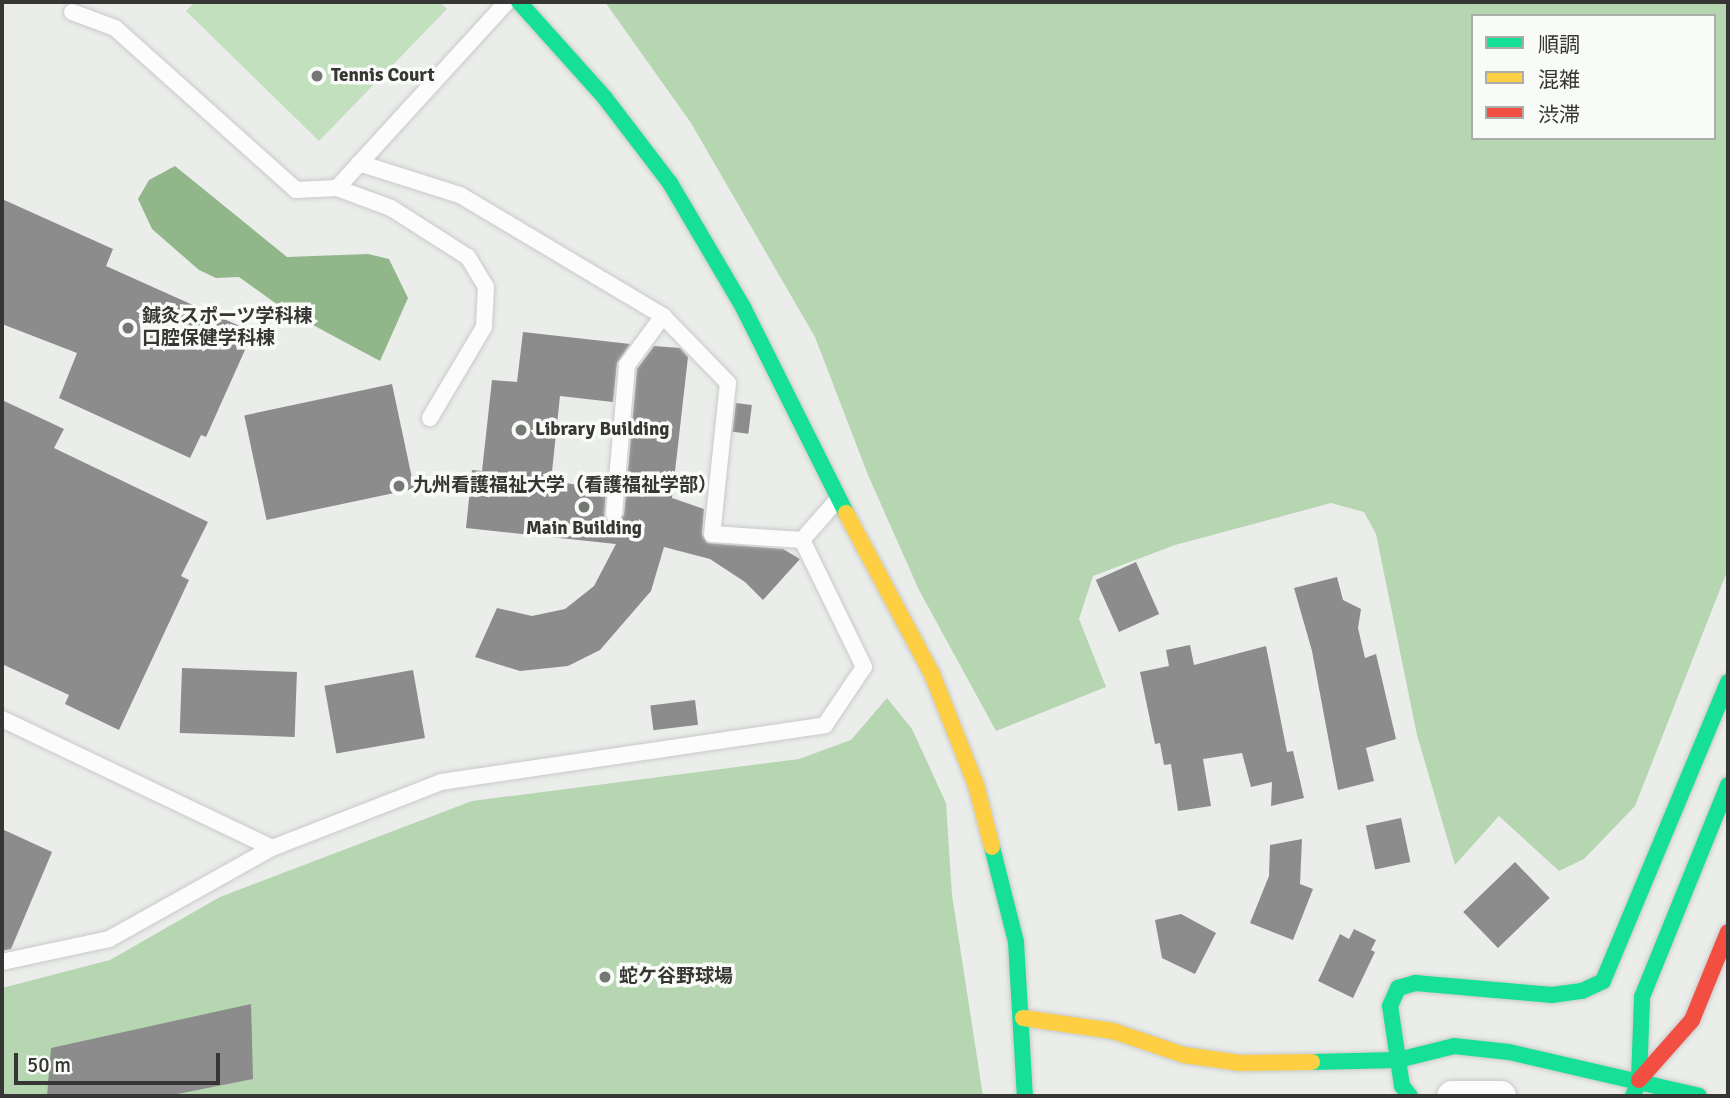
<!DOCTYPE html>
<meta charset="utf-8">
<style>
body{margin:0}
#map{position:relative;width:1730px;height:1098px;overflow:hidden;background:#ebedeb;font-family:Signika,"Noto Sans JP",sans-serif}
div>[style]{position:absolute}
.green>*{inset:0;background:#c3e0be}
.forest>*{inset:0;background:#b6d5b1}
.water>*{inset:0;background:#90b68a}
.building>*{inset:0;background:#8b8c8b;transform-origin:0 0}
.roads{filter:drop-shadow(0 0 2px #c8cac8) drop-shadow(0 0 2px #c8cac8)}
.lane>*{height:16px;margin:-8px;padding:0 8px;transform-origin:8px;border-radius:8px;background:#fcfcfc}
.street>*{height:30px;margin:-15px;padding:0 15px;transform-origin:15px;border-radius:15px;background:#fcfcfc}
.fast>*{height:16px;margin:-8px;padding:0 8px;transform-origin:8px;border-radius:8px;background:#16e098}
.slow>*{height:16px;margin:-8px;padding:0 8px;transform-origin:8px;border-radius:8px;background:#ffcf43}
.jam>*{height:16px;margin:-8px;padding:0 8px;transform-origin:8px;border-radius:8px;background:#f24e42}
.dots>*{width:19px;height:19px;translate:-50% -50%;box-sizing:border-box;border:4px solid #f8fbf7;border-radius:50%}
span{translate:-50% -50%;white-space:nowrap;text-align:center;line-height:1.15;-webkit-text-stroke:7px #f8fbf7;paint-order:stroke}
.poi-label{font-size:19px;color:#363735;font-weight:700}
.left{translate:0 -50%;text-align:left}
.frame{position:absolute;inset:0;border:4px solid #363735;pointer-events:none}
.legend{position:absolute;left:1471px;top:14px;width:245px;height:126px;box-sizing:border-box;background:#f8fbf7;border:2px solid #aaada9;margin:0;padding:9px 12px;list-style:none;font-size:21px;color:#363735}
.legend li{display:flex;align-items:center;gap:14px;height:35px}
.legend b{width:35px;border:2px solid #aaada9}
.scale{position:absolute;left:14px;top:1053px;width:206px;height:32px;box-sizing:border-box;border:4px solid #363735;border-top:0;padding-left:9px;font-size:21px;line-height:24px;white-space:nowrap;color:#363735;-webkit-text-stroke:5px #f8fbf7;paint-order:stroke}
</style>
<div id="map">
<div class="green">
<div style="clip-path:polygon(195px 2px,440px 2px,447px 9px,319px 141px,186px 11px)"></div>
</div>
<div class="forest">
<div style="clip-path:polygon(evenodd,605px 2px,1728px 2px,1728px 569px,1635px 806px,1584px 859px,1559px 871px,1499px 816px,1455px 865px,1417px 735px,1376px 534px,1364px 512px,1331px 503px,1175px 545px,1093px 576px,1079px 619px,1106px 687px,996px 731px,919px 590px,868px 475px,815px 337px,691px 123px,605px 2px,1473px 16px,1714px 16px,1714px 138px,1473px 138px,1473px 16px)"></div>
<div style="clip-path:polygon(887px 698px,912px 729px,946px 803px,952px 895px,983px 1096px,2px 1096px,2px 988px,110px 960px,220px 897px,472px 801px,799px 759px,851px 740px)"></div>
</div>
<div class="water">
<div style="clip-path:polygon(175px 166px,287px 257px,368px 254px,389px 259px,408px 298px,380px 361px,285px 310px,239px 277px,216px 278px,199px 270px,152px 229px,138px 199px,149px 180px)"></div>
</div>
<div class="building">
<div style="clip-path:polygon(2px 199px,113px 249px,106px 266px,253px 332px,206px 437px,201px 435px,190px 458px,59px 398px,77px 353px,2px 324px)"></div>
<div style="clip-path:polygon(523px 332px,630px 344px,617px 363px,613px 402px,560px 396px,551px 481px,606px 489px,604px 518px,612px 524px,624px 515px,637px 369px,654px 346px,680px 348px,688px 357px,672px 498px,704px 509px,702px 534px,707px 543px,783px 549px,800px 559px,763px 600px,745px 582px,710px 559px,664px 547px,651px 591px,600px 650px,568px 666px,520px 671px,475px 657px,497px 608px,532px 616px,565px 609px,594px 586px,616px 544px,466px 528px,472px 470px,482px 471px,492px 380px,517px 382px)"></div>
<div style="left:392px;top:384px;width:107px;height:151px;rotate:78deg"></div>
<div style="clip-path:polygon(2px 400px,64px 429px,54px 448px,208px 522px,181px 576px,189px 580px,119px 730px,65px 704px,69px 695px,2px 664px)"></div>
<div style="left:736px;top:403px;width:16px;height:29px;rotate:7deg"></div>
<div style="left:1136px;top:562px;width:57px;height:44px;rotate:66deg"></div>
<div style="clip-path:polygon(1337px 577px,1343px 600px,1361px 609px,1358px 628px,1365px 658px,1376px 654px,1396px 739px,1366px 748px,1374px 781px,1338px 790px,1312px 651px,1294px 588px)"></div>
<div style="clip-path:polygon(1190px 645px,1194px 665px,1266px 646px,1287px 752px,1293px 751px,1304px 798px,1271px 806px,1272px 782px,1251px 787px,1242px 753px,1203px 759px,1211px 806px,1178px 811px,1171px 764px,1164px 765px,1160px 743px,1155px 744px,1140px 672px,1169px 666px,1166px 650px)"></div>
<div style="left:182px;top:668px;width:115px;height:65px;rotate:2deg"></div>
<div style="left:413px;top:670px;width:69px;height:90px;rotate:80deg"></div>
<div style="left:695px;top:700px;width:25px;height:45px;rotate:83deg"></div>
<div style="left:1401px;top:818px;width:45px;height:36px;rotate:78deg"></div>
<div style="clip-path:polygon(2px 829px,52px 852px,11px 949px,2px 951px)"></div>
<div style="clip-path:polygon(1302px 839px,1300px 884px,1313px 889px,1293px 940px,1250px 923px,1269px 876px,1270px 845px)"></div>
<div style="left:1515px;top:862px;width:50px;height:72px;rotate:46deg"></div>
<div style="clip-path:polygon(1181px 914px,1216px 933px,1195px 974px,1162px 958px,1155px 920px)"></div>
<div style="clip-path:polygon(1354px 929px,1376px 940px,1371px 950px,1375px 952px,1353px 998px,1318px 981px,1340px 934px,1349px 939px)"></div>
<div style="clip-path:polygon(251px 1004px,253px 1079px,167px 1096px,47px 1096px,51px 1048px)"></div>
</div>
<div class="roads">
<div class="lane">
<div style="left:72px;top:12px;width:46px;rotate:20.4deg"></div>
<div style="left:115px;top:28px;width:243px;rotate:41.8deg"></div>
<div style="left:296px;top:190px;width:41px;rotate:-2.8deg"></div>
<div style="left:337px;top:188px;width:58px;rotate:20.3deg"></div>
<div style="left:391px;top:208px;width:91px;rotate:32.5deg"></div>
<div style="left:468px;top:257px;width:35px;rotate:59deg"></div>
<div style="left:486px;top:287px;width:40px;rotate:92.9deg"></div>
<div style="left:484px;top:327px;width:106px;rotate:120.7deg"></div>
<div style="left:359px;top:163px;width:106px;rotate:17.6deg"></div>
<div style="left:460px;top:195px;width:236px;rotate:30.8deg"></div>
<div style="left:663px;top:316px;width:93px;rotate:45.9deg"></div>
<div style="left:728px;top:383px;width:152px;rotate:96deg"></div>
<div style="left:712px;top:534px;width:90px;rotate:3.8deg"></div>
<div style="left:802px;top:540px;width:55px;rotate:-48.7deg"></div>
<div style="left:337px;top:188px;width:252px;rotate:-47.6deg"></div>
<div style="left:614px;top:514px;width:150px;rotate:-85deg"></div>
<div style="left:627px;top:365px;width:61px;rotate:-53.7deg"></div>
<div style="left:2px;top:719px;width:299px;rotate:25.5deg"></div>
<div style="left:2px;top:962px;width:109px;rotate:-12.1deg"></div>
<div style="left:109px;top:939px;width:187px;rotate:-29.2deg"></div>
<div style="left:272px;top:848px;width:181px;rotate:-21.3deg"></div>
<div style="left:441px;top:782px;width:388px;rotate:-8.4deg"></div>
<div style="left:825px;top:725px;width:70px;rotate:-56.1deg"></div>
<div style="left:864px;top:667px;width:141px;rotate:-116deg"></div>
</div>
<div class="street">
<div style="left:1452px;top:1096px;width:49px"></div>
</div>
<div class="fast">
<div style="left:519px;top:2px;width:129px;rotate:48.1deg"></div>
<div style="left:605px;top:98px;width:107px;rotate:52.6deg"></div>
<div style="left:670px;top:183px;width:144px;rotate:59.5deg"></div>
<div style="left:743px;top:307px;width:230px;rotate:63.4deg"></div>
<div style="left:992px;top:847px;width:98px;rotate:75.8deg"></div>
<div style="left:1016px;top:942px;width:154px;rotate:86.7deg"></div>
<div style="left:1312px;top:1062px;width:86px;rotate:-1.3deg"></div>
<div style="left:1398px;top:1060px;width:58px;rotate:-14deg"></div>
<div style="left:1454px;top:1046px;width:55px;rotate:6.2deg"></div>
<div style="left:1509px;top:1052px;width:195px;rotate:13deg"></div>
<div style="left:1410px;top:1096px;width:13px;rotate:-129deg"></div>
<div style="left:1402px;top:1086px;width:81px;rotate:-98.5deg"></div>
<div style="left:1390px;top:1006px;width:20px;rotate:-66deg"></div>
<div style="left:1398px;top:988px;width:18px;rotate:-16deg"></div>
<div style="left:1415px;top:983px;width:138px;rotate:5deg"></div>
<div style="left:1552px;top:995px;width:30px;rotate:-8deg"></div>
<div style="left:1582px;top:991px;width:23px;rotate:-25deg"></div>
<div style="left:1603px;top:981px;width:324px;rotate:-67.3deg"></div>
<div style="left:1633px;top:1096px;width:17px;rotate:-69deg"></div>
<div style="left:1639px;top:1080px;width:83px;rotate:-87.9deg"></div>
<div style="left:1642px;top:997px;width:229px;rotate:-67.9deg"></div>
</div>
<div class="slow">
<div style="left:846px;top:513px;width:183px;rotate:61.9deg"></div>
<div style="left:932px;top:674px;width:119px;rotate:68.4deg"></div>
<div style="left:976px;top:785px;width:64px;rotate:75.5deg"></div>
<div style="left:1023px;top:1018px;width:91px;rotate:8.2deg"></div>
<div style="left:1113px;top:1031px;width:75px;rotate:18.7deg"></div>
<div style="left:1184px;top:1055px;width:57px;rotate:8.1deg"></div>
<div style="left:1240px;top:1063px;width:72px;rotate:-0.8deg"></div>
</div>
<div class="jam">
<div style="left:1639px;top:1080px;width:80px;rotate:-48.5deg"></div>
<div style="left:1692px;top:1020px;width:95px;rotate:-67.8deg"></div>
</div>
</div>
<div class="dots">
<div style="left:317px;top:76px;background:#757775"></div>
<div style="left:128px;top:328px;background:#757775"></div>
<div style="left:521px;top:430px;background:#757775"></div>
<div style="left:399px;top:486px;background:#757775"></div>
<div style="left:584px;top:507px;background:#757775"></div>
<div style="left:605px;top:977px;background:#757775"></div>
</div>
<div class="poi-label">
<span class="left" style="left:331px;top:76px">Tennis Court</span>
<span class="left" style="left:142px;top:328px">鍼灸スポーツ学科棟<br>口腔保健学科棟</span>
<span class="left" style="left:535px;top:430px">Library Building</span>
<span class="left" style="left:413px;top:486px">九州看護福祉大学（看護福祉学部）</span>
<span style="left:584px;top:529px">Main Building</span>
<span class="left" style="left:619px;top:977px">蛇ケ谷野球場</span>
</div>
<div class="frame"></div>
<ul class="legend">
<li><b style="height:9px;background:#16e098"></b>順調</li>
<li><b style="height:9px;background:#ffcf43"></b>混雑</li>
<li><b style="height:9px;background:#f24e42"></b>渋滞</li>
</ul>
<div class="scale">50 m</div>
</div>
